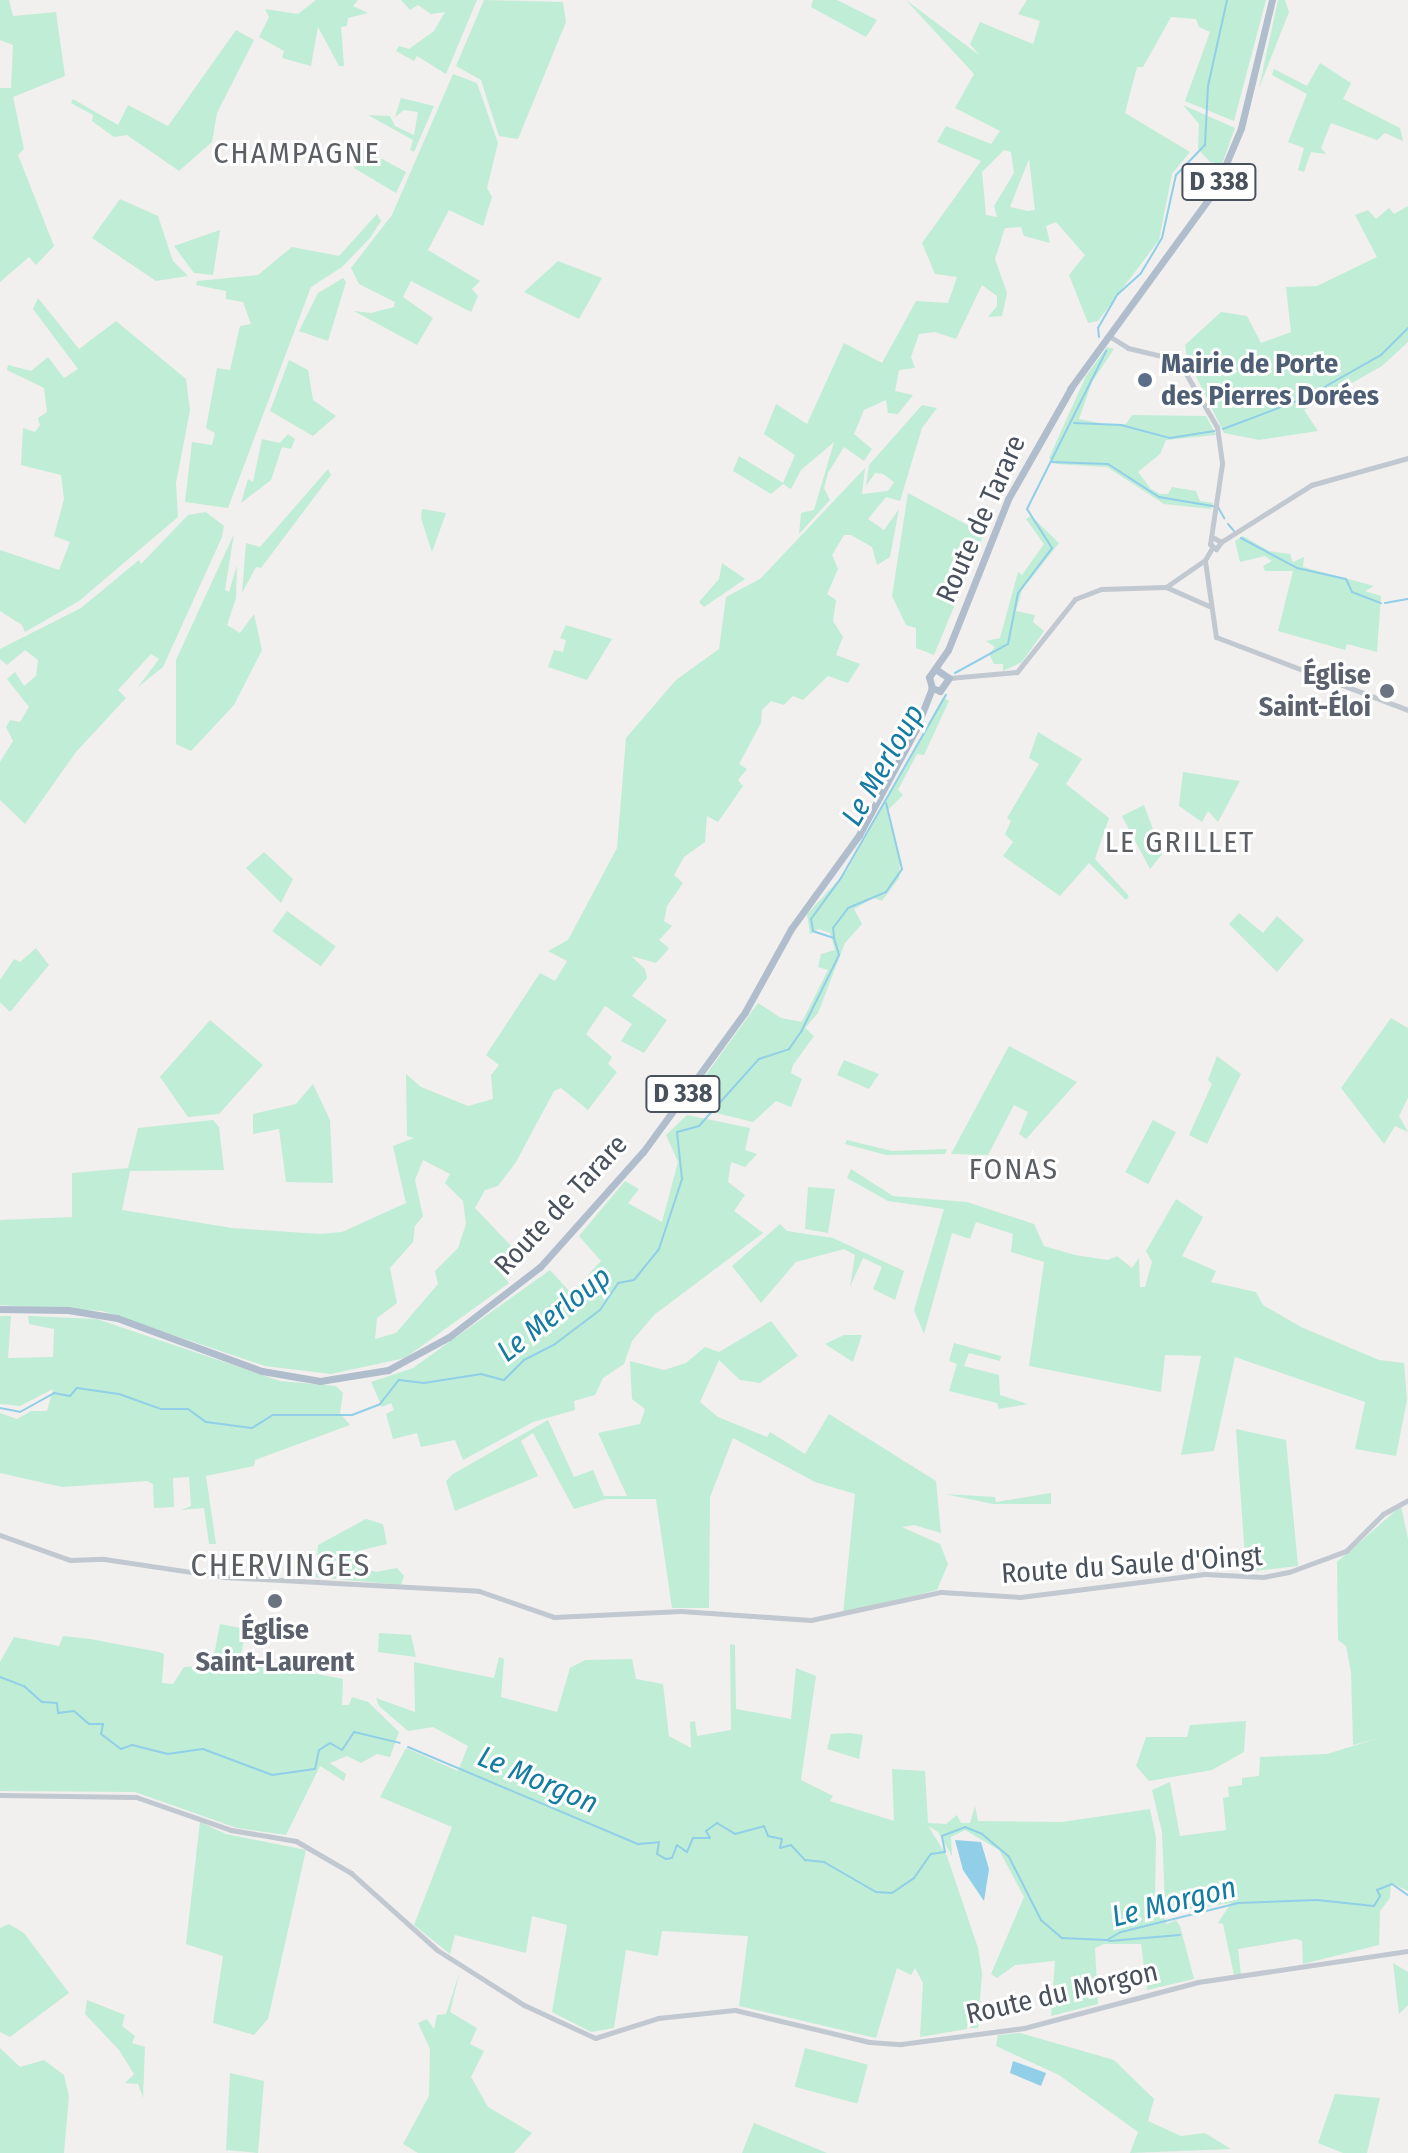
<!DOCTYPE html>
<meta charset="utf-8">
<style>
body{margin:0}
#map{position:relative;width:1408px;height:2153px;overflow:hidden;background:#f2efef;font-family:"Fira Sans Condensed",sans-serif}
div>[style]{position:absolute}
.green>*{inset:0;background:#c0edd5;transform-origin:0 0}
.water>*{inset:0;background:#90cfe7}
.stream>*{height:2px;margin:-1px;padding:0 1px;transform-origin:1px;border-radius:1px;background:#90cfe7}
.tertiary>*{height:5px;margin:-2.5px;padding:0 2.5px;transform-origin:2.5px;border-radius:2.5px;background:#c1c8d0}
.primary>*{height:7px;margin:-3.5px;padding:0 3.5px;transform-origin:3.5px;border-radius:3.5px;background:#b0bdcc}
.dots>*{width:22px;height:22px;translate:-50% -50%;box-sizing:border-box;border:4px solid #fff;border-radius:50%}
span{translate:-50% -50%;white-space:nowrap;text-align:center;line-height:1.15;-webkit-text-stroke:6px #fff;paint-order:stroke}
.shield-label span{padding:2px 6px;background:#fff;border:2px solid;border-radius:6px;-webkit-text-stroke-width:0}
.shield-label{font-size:26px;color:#48515c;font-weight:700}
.service-label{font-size:28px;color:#4e5e75;font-weight:700}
.left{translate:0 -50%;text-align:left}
.street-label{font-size:28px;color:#48515c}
.worship-label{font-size:28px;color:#5b616d;font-weight:700}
.right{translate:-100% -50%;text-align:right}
.neighbourhood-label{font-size:30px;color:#5c5f64;letter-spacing:2px}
.water-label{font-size:30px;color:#147ba3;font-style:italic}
.quarter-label{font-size:32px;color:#5c5f64;letter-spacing:2px}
</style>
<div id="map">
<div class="green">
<div style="clip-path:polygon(0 0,9px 0,13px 16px,56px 12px,65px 76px,13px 97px,24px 149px,18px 155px,54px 246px,36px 265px,29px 257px,0 282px,0 88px,11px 88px,13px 45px,0 40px)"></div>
<div style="clip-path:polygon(316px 0,358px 0,353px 6px,368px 13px,348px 18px,347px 26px,341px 27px,344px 66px,339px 66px,318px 27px,311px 66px,282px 58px,284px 51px,259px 37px,269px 17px,265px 9px,298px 14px)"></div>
<div style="clip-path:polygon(401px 0,477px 0,446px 74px,417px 56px,414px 61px,396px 51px,399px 46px,409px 49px,434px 31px,445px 12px,431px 14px,418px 5px,410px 10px)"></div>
<div style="clip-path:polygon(484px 0,563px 2px,566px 22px,518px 139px,499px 136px,481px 80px,456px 66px)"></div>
<div style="clip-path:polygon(813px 0,837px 0,877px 20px,866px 37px,811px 7px)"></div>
<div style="clip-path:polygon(evenodd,906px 0,979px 55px,970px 44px,980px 22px,1033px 44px,1040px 21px,1018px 14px,1027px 0,1266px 0,1234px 121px,1185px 101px,1210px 32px,1199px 27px,1196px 19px,1171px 17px,1143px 67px,1137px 67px,1125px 113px,1190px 152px,1172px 174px,1159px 240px,1098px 321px,1088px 323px,1069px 275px,1085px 255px,1056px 222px,1046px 226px,1050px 243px,1024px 236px,1021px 227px,1005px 228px,995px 259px,1007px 293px,1002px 316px,988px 317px,997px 306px,997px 296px,982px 285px,956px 339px,935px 332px,919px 334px,911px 357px,915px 368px,899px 370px,895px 391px,913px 395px,898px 414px,888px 413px,886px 400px,864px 410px,854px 434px,872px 449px,864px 461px,844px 447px,828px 473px,824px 488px,830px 500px,799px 534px,801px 513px,814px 510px,834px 442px,801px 470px,791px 489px,783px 484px,771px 494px,733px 471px,739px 456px,783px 483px,795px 455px,764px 434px,776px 404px,807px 424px,844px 343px,882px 363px,916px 301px,948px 303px,957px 277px,935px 274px,922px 243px,981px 161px,937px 142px,946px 126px,991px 144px,1000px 131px,955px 108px,974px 74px,906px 0,1004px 150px,1011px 152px,1014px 173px,994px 206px,997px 217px,986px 215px,982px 172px,1004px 150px,906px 0,1029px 159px,1035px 210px,1028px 211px,1010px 207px,1029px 159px)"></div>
<div style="clip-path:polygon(1278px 0,1285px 0,1289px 12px,1259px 88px)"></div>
<div style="clip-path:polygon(236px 30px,254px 40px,217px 113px,212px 142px,179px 171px,127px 135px,114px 137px,92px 121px,93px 115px,71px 103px,73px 99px,118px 125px,128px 105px,168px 126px)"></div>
<div style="clip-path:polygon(1320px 63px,1351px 83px,1343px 99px,1400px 128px,1403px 141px,1385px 133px,1377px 140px,1331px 123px,1321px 148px,1326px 154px,1311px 152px,1304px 172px,1298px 170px,1304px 148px,1288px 142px,1307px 94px,1272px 75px,1274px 69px,1307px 86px)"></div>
<div style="clip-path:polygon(453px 74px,477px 83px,498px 143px,487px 188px,492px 197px,483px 226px,449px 210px,428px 250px,480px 281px,472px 289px,478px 296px,471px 312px,411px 281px,403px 297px,433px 318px,417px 345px,354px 311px,371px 313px,394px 307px,395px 302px,359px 284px,351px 268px,392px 215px)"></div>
<div style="clip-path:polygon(401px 98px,434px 106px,414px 152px,410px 150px,413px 140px,368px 115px,390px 116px,395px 126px,414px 135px,418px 112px,404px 110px,395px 117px)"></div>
<div style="clip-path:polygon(1183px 105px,1235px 128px,1222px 164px,1210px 162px,1198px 149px,1199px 124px)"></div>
<div style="clip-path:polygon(360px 147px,406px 172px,396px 193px,354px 168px)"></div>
<div style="clip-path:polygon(120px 199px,158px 216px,173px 261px,188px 276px,156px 281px,92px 238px)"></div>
<div style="clip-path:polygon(1408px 206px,1408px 342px,1382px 366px,1304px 410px,1318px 431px,1259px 440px,1224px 433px,1187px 358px,1185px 345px,1221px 312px,1247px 316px,1261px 343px,1291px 332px,1286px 287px,1317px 286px,1377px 257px,1355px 215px,1368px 210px,1376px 219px,1389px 208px,1394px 214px)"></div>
<div style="clip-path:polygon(377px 214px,381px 221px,370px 238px,342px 267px,311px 287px,228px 508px,185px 502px,192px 442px,212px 445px,215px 433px,206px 428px,217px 368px,230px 370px,240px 326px,251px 324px,243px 302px,226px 299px,226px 291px,196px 285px,197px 281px,258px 275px,292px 247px,339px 256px)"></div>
<div style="clip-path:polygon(220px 230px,213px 275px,194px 273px,174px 246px)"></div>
<div style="clip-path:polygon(558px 261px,602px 278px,579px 319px,524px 292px)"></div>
<div style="clip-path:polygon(343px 278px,346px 282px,328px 341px,299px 331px,318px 293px)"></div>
<div style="clip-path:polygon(38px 298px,79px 349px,116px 321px,186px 379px,190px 410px,176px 483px,178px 517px,79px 601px,25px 632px,22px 625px,0 611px,0 550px,59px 570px,70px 542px,54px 536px,64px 499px,61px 475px,21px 465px,23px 428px,35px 432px,40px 425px,38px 418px,47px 412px,44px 388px,7px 370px,8px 365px,31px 371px,48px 357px,64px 378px,78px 369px,33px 309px)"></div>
<div style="clip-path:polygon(1107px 347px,1114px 349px,1092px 382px,1079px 419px,1105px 424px,1126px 424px,1132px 415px,1206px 416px,1216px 435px,1166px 440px,1160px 454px,1138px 472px,1151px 489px,1160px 494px,1168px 494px,1172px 487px,1196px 491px,1200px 501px,1213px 503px,1211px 509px,1164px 504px,1107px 467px,1056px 464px,1049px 458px,1086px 376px)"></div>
<div style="clip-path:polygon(289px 360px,308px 370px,313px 400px,336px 416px,313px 436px,270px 411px)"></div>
<div style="clip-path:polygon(evenodd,922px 405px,937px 408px,922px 428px,900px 501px,886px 497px,868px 519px,884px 530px,899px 509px,890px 557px,877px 565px,872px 547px,851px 535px,844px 535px,832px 555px,838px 569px,827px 594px,836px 600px,833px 621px,843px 637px,836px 655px,860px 664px,848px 683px,828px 676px,803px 700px,793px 696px,784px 705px,771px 701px,762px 710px,761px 723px,739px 764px,747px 769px,738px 780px,743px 786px,718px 822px,707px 816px,705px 842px,684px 857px,674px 875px,683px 883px,667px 906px,664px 921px,672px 926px,659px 940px,669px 948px,666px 952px,656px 963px,631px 956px,645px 969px,647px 978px,632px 996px,667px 1020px,644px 1053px,621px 1041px,632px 1024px,605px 1006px,586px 1034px,612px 1057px,608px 1064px,617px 1072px,588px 1110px,561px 1088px,554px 1091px,516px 1162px,498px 1186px,485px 1190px,475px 1208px,515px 1250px,490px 1260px,509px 1283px,405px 1358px,331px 1374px,265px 1366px,102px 1311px,0 1305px,0 1220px,72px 1217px,72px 1173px,128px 1168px,138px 1128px,213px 1120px,219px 1127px,224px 1170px,130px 1171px,122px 1210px,232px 1228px,320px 1234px,342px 1232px,406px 1203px,393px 1146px,414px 1138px,407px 1136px,406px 1074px,421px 1087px,468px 1106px,493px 1099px,491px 1075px,499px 1065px,486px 1055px,540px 973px,555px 981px,567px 961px,548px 951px,568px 940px,617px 848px,626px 738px,676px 680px,719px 649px,726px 597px,760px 579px,865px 468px,862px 494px,888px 491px,894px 482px,883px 474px,875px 473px,866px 486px,869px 465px,922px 405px,423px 1160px,450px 1174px,445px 1183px,463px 1201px,466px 1224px,458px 1248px,435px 1271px,438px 1284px,396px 1333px,375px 1339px,377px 1318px,397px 1303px,390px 1268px,413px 1242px,415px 1226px,423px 1216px,415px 1180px,423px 1160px)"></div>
<div style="clip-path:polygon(288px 434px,295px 439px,291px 449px,282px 447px,271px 480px,241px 503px,248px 479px,253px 482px,262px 439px,280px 443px)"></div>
<div style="clip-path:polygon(328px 469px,331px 475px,261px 568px,256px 567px,242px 593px,246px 543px,260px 547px)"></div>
<div style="clip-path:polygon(908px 493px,984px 534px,934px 655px,916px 648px,916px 628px,906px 625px,892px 596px)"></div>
<div style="clip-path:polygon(422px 509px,446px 513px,432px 552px,421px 518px)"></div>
<div style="clip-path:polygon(206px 512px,224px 526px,222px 537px,163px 667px,138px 687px,159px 659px,151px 654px,118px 690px,126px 698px,76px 752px,25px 824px,0 800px,0 762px,13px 741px,6px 727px,10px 720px,20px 722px,29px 707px,7px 679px,15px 672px,24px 686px,36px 676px,38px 660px,25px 650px,7px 665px,0 659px,0 649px,81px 608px,139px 560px,141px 564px,188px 515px)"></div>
<div style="clip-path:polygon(1031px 516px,1059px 543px,1022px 590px,1016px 611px,1035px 615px,1033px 622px,1044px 631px,1022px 662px,1003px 671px,1003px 664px,994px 664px,989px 654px,995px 647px,986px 641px,1000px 638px,1018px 572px,1022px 575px,1044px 544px,1026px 519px)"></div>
<div style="clip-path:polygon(234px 534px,225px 590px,229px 592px,237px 565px,236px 598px,227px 625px,240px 633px,254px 614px,262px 650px,234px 705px,191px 751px,176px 744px,176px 660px)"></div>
<div style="clip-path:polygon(1243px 536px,1269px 551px,1290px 554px,1293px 562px,1304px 557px,1303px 567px,1374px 586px,1365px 591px,1381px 596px,1377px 652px,1347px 644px,1345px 650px,1278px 631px,1293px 571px,1265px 571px,1263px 566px,1272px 561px,1265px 556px,1240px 562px,1235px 541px)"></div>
<div style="clip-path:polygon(722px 563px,745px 579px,704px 607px,699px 602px,719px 579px)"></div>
<div style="clip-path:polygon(566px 625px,612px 639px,587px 680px,548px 667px,554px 650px,563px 652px,566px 640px,560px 638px)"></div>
<div style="clip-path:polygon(943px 697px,949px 701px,924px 755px,917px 754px,898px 790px,903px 795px,887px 811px,900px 862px,899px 878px,882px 901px,874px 898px,854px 909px,862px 924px,845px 943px,818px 1013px,805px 1028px,814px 1036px,793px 1065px,791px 1073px,802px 1079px,791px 1107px,776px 1101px,753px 1122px,684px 1105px,758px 1003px,781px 1018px,802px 1022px,828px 970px,818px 967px,821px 954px,835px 950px,830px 933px,819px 929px,810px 934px,807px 914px,846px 872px)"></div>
<div style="clip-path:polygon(1038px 732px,1082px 759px,1066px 784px,1109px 818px,1095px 859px,1129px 896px,1126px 900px,1089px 863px,1060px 896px,1003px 856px,1013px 842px,1005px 834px,1011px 821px,1007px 818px,1039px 764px,1029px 758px)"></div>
<div style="clip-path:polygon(1183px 772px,1240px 781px,1218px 822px,1208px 811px,1202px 822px,1179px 806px)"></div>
<div style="clip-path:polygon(1144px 805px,1162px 854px,1150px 869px,1122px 816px)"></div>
<div style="clip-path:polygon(264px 852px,293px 879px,281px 903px,246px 868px)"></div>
<div style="left:287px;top:911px;width:60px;height:25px;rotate:36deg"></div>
<div style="clip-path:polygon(1239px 913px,1263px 933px,1277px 916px,1304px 940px,1277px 972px,1229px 924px)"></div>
<div style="clip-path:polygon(36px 948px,49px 965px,10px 1012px,0 1002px,0 980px,14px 959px,20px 962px)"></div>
<div style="clip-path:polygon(1391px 1018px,1408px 1028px,1408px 1098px,1399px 1116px,1408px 1132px,1395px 1126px,1384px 1144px,1341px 1088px)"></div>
<div style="clip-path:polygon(210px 1020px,263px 1065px,219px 1114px,188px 1117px,160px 1077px)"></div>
<div style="clip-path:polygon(1009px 1046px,1077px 1082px,1026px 1139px,1019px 1134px,1028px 1112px,1014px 1105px,988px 1155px,951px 1154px)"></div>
<div style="clip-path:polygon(1217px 1056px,1241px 1074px,1207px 1144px,1189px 1135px,1212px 1084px,1208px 1080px)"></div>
<div style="clip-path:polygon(844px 1060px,879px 1074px,869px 1089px,837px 1075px)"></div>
<div style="clip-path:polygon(313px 1084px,330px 1120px,333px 1183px,286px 1182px,279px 1129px,253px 1134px,253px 1114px,296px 1104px)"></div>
<div style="clip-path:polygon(687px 1115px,750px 1128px,745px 1150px,757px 1154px,745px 1167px,731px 1162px,728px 1182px,745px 1195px,734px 1211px,763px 1233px,654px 1315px,632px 1341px,624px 1364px,603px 1378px,595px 1395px,574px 1401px,575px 1410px,533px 1422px,463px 1460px,455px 1440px,421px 1447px,417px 1433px,393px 1439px,386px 1414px,394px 1410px,391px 1403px,382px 1407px,371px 1382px,413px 1368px,550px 1270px,571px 1293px,601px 1261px,579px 1236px,625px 1181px,639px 1189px,628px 1203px,662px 1222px,678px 1162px,666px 1135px)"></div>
<div style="left:1153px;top:1120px;width:26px;height:59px;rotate:28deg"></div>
<div style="clip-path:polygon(847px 1140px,892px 1151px,947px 1149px,945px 1154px,886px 1155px,845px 1144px)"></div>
<div style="clip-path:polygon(851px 1169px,893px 1196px,967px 1202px,1034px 1224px,1044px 1246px,1075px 1255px,1108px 1260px,1117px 1256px,1132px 1268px,1139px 1258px,1140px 1287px,1145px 1287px,1152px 1262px,1146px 1251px,1176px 1199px,1203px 1217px,1182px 1256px,1216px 1271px,1211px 1282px,1256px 1292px,1263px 1305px,1301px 1327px,1379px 1360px,1404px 1363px,1407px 1400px,1396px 1456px,1355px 1449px,1365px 1402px,1235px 1357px,1214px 1451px,1181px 1455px,1201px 1356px,1165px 1355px,1161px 1392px,1029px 1366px,1044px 1262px,1011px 1252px,1013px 1234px,976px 1222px,970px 1239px,952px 1233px,924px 1334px,914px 1310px,944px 1209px,888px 1201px,847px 1178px)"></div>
<div style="clip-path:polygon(808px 1187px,835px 1189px,828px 1233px,805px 1229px)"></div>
<div style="clip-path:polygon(780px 1224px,787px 1231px,833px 1238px,904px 1271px,895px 1300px,873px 1289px,882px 1267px,863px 1258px,850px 1287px,855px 1255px,844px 1249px,796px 1262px,761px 1303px,732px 1266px)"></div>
<div style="clip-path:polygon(0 1316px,11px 1316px,8px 1358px,53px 1357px,54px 1329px,29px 1324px,28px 1316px,97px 1319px,280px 1381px,336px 1386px,343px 1393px,340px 1413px,350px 1425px,255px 1460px,254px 1466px,206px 1476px,216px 1544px,209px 1544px,204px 1508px,181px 1510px,191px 1506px,189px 1477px,173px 1478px,174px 1507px,154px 1508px,153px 1484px,147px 1481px,62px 1487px,0 1473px,0 1413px,17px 1419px,31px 1411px,47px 1411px,53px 1389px,20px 1406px,0 1404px)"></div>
<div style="clip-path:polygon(771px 1321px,798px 1356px,760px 1383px,740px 1380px,719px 1360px,700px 1402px,718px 1417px,767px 1437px,770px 1432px,805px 1454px,829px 1414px,936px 1481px,941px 1533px,914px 1525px,902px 1527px,940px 1544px,948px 1564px,937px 1590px,843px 1614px,855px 1494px,815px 1482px,733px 1438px,710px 1497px,709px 1608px,672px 1608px,656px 1499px,606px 1499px,574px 1509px,533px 1433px,521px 1441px,538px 1476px,455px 1511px,446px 1481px,453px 1474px,548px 1420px,574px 1477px,593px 1470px,604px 1496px,627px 1496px,598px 1433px,640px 1424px,645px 1409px,632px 1399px,630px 1361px,664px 1370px,686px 1363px,705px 1347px,719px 1352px)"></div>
<div style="clip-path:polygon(844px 1335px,862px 1335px,853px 1362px,825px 1344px)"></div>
<div style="clip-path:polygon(954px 1343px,1001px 1356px,1000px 1361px,969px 1353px,964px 1366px,999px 1375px,1000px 1395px,1028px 1404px,999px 1409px,997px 1403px,949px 1391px,957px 1364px,949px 1361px)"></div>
<div style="clip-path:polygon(1236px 1429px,1286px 1440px,1298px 1566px,1246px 1572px)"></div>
<div style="clip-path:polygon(1051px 1493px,1051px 1504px,993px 1504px,945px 1494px,995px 1497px,996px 1502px)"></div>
<div style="clip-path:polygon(1401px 1506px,1408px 1539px,1408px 1891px,1391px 1883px,1390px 1898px,1380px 1911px,1379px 1945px,1303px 1964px,1302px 1941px,1296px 1939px,1238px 1949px,1241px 1974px,1234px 1975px,1223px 1924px,1218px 1923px,1231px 1903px,1172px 1912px,1165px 1905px,1162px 1832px,1152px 1790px,1170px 1782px,1180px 1836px,1226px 1830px,1223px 1798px,1229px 1797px,1228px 1787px,1242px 1785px,1242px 1778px,1259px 1776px,1260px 1757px,1327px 1754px,1379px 1738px,1353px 1745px,1351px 1672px,1346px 1646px,1338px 1640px,1337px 1562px)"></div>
<div style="clip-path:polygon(366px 1519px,383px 1524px,387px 1544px,358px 1551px,359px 1567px,376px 1572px,397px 1568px,404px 1576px,401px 1585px,316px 1577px,318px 1545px)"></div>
<div style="clip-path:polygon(220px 1624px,246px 1629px,240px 1659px,343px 1679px,342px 1705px,349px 1705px,352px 1697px,368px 1702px,399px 1732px,390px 1757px,377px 1754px,361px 1763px,347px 1756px,330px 1763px,346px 1774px,344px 1781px,320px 1766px,286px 1835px,237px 1828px,135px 1792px,0 1791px,0 1662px,14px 1637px,59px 1646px,63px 1636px,90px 1639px,159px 1652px,164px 1654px,162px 1683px,173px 1684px,184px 1667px,212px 1666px)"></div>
<div style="clip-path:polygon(379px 1633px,411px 1635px,416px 1657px,378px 1652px)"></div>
<div style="clip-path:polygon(730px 1644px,735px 1645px,736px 1709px,791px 1719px,796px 1668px,816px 1676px,801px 1780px,833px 1796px,830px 1801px,894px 1821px,892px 1769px,925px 1771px,928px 1823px,946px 1824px,957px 1815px,961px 1823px,970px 1823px,975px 1806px,978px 1821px,1062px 1822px,1150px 1809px,1156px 1838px,1155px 1900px,1167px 1924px,1176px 1920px,1180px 1926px,1194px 1979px,1147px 1990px,1141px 1944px,1104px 1944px,1095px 1948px,1098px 2004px,1051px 2016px,1055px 1961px,1015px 1965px,997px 1978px,991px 1974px,1024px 1897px,999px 1850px,965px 1830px,951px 1837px,952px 1856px,938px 1832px,928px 1826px,947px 1856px,978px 1948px,982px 1973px,978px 2028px,970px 2028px,968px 2015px,967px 2029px,920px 2037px,923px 1983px,915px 1968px,911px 1975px,897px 1968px,876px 2038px,739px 2006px,748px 1936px,662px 1931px,658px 1956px,626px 1950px,614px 2028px,591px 2032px,552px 2012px,567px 1925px,532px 1916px,526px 1953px,455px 1935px,450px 1954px,414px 1925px,452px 1827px,380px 1797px,406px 1748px,458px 1771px,468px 1746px,433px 1727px,408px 1731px,379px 1706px,376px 1698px,415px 1712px,414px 1662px,494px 1678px,499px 1657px,504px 1659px,501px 1697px,557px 1712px,570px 1668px,585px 1660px,632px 1659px,636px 1679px,663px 1684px,669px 1736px,691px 1748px,690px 1722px,695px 1721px,697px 1736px,731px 1730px)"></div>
<div style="clip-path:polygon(1246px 1721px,1244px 1752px,1212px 1770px,1149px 1781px,1136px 1766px,1146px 1737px,1187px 1737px,1190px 1725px)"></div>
<div style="clip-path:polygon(850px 1733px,863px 1735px,859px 1759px,827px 1749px,831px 1734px)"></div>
<div style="clip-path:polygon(200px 1822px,226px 1834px,306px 1850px,268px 2019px,254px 2035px,213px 2023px,223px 1956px,186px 1944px)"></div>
<div style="clip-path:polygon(9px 1924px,24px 1933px,69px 1993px,10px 2037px,0 2032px,0 1928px)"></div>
<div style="clip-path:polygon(1393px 1963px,1408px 1972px,1408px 2005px,1399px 2014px)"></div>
<div style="clip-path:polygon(460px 1971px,450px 2012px,477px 2028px,470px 2044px,484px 2051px,471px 2077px,488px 2107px,532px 2133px,514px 2153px,418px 2153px,403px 2144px,429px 2096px,430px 2049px,418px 2023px,427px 2019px,434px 2029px,437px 2015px,446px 2014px)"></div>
<div style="clip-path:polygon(87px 2000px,125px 2015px,122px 2026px,135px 2036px,132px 2043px,145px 2047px,143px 2098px,138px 2084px,125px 2083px,134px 2074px,119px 2050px,85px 2014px)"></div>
<div style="clip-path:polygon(1020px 2033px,1114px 2060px,1154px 2099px,1148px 2121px,1181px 2136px,1205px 2133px,1231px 2149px,1130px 2153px,1138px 2132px,1059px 2075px,996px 2046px,998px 2035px)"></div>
<div style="clip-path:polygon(0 2048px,20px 2067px,44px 2060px,64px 2075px,69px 2096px,64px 2153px,0 2153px)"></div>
<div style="left:805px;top:2048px;width:65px;height:40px;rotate:15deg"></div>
<div style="clip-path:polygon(230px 2073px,264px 2081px,258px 2153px,226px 2150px)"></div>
<div style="clip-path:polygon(1335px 2094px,1380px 2098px,1367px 2153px,1343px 2153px,1318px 2143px)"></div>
<div style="clip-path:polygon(754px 2123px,827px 2153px,742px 2153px)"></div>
</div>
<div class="water">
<div style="clip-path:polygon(955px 1840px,981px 1842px,989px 1869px,984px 1901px,963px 1870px)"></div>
<div style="clip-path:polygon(1013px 2061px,1046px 2073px,1041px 2086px,1010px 2073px)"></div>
</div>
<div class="stream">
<div style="left:1099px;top:337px;width:9px;rotate:-96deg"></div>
<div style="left:1098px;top:328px;width:39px;rotate:-60deg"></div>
<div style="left:1118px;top:294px;width:31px;rotate:-42deg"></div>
<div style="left:1141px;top:273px;width:41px;rotate:-59deg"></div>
<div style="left:1162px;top:238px;width:65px;rotate:-77.5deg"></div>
<div style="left:1176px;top:175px;width:42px;rotate:-46deg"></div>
<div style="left:1205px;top:145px;width:59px;rotate:-87.1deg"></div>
<div style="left:1208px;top:86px;width:88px;rotate:-77.5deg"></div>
<div style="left:1074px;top:423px;width:47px;rotate:2.4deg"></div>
<div style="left:1121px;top:425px;width:51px;rotate:14.9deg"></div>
<div style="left:1170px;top:438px;width:45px;rotate:-9deg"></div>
<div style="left:1223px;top:429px;width:88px;rotate:-20.7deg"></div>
<div style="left:1305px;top:398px;width:87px;rotate:-29.5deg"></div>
<div style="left:1381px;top:355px;width:38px;rotate:-45deg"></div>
<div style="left:1052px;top:462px;width:56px;rotate:2deg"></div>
<div style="left:1108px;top:464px;width:61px;rotate:32.9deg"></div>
<div style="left:1159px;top:497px;width:60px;rotate:9.6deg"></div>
<div style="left:1218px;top:507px;width:13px;rotate:61deg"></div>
<div style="left:1228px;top:524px;width:9px;rotate:49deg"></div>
<div style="left:1241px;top:538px;width:64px;rotate:28.2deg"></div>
<div style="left:1297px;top:568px;width:50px;rotate:12.7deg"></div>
<div style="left:1346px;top:579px;width:14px;rotate:65deg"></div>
<div style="left:1352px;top:592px;width:31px;rotate:21deg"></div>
<div style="left:1385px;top:603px;width:23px;rotate:-10deg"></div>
<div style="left:955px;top:673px;width:60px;rotate:-28.7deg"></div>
<div style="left:1008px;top:644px;width:52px;rotate:-78.9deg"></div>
<div style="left:1018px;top:593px;width:56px;rotate:-52.9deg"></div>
<div style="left:1052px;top:548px;width:46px;rotate:-122.7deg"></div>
<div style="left:1027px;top:509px;width:177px;rotate:-63.4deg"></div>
<div style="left:834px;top:937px;width:9px;rotate:-96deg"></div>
<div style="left:833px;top:928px;width:25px;rotate:-53deg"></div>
<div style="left:848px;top:908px;width:41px;rotate:-22.8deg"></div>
<div style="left:886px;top:892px;width:28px;rotate:-55deg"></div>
<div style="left:902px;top:869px;width:68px;rotate:-103.6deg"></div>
<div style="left:0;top:1408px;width:20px;rotate:11deg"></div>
<div style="left:20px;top:1412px;width:39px;rotate:-29deg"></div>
<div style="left:54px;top:1393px;width:16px;rotate:11deg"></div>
<div style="left:70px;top:1396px;width:11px;rotate:-49deg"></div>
<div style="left:77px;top:1388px;width:42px;rotate:8.1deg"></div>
<div style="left:119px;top:1394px;width:45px;rotate:19.7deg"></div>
<div style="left:161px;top:1409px;width:27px"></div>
<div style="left:188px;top:1409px;width:22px;rotate:36deg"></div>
<div style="left:206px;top:1422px;width:46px;rotate:7.4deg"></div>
<div style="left:252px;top:1428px;width:25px;rotate:-32deg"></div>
<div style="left:273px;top:1415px;width:79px"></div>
<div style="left:352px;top:1415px;width:30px;rotate:-21deg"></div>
<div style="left:380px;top:1404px;width:31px;rotate:-52deg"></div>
<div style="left:399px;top:1380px;width:25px;rotate:7deg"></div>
<div style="left:424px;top:1383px;width:58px;rotate:-9deg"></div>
<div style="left:481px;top:1374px;width:24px;rotate:15deg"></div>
<div style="left:504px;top:1380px;width:28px;rotate:-45deg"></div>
<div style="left:524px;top:1360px;width:35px;rotate:-27deg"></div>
<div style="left:555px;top:1344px;width:56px;rotate:-37.1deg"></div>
<div style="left:600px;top:1310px;width:32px;rotate:-56deg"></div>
<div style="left:618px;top:1283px;width:16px;rotate:-11deg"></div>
<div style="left:634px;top:1280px;width:40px;rotate:-51deg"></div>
<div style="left:659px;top:1249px;width:74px;rotate:-71.8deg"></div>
<div style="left:682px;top:1179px;width:47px;rotate:-96.1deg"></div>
<div style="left:677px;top:1132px;width:23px;rotate:-15deg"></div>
<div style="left:699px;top:1126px;width:90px;rotate:-48.2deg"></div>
<div style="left:759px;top:1059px;width:32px;rotate:-18deg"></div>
<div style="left:789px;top:1049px;width:21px;rotate:-55deg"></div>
<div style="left:801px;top:1032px;width:86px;rotate:-63.7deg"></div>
<div style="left:839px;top:955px;width:18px;rotate:-106deg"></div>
<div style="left:834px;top:938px;width:22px;rotate:-162deg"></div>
<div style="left:813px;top:931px;width:12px;rotate:-99deg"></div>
<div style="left:811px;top:919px;width:51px;rotate:-53.8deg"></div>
<div style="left:841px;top:878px;width:211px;rotate:-60.2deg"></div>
<div style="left:0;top:1677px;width:26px;rotate:21deg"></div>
<div style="left:24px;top:1686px;width:24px;rotate:42deg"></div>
<div style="left:42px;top:1702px;width:15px;rotate:4deg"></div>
<div style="left:57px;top:1703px;width:10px;rotate:84deg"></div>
<div style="left:58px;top:1713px;width:16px;rotate:-7deg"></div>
<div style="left:74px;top:1711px;width:20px;rotate:41deg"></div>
<div style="left:89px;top:1724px;width:14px"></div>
<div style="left:103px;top:1724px;width:10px;rotate:101deg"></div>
<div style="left:101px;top:1734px;width:25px;rotate:37deg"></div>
<div style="left:121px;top:1749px;width:12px;rotate:-20deg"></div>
<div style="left:132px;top:1745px;width:36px;rotate:14deg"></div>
<div style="left:167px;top:1754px;width:36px;rotate:-8deg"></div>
<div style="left:203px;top:1749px;width:74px;rotate:20.6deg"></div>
<div style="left:272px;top:1775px;width:43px;rotate:-7.9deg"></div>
<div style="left:315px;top:1769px;width:19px;rotate:-78deg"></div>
<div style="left:319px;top:1750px;width:13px;rotate:-32deg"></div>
<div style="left:330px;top:1743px;width:14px;rotate:30deg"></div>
<div style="left:342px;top:1750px;width:22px;rotate:-56deg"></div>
<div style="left:354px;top:1732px;width:47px;rotate:13.4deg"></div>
<div style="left:408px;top:1747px;width:250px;rotate:22.9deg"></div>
<div style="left:638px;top:1844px;width:21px;rotate:-5deg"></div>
<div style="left:659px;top:1842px;width:12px;rotate:99deg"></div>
<div style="left:657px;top:1854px;width:10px;rotate:29deg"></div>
<div style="left:666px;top:1859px;width:6px;rotate:-9deg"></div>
<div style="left:672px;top:1858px;width:14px;rotate:-69deg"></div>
<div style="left:677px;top:1845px;width:12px;rotate:35deg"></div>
<div style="left:687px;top:1852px;width:15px;rotate:-67deg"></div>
<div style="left:693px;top:1838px;width:17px"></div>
<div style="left:710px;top:1838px;width:8px;rotate:-120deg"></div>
<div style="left:706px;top:1831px;width:14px;rotate:-36deg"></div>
<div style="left:717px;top:1823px;width:21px;rotate:31deg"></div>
<div style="left:735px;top:1834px;width:30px;rotate:-15deg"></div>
<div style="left:764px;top:1826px;width:11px;rotate:68deg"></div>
<div style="left:768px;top:1836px;width:14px;rotate:12deg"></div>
<div style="left:782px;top:1839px;width:9px;rotate:103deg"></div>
<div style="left:780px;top:1848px;width:11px;rotate:-15deg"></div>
<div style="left:791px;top:1845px;width:21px;rotate:47deg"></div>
<div style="left:805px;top:1860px;width:19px;rotate:6deg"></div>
<div style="left:824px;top:1862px;width:60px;rotate:30deg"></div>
<div style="left:876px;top:1892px;width:16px;rotate:4deg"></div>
<div style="left:892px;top:1893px;width:27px;rotate:-34deg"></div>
<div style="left:914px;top:1878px;width:29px;rotate:-55deg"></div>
<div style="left:931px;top:1854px;width:14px;rotate:-8deg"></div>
<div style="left:945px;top:1852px;width:16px;rotate:-101deg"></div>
<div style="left:942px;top:1836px;width:25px;rotate:-21deg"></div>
<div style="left:965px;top:1827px;width:18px;rotate:22deg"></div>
<div style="left:982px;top:1834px;width:35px;rotate:40deg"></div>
<div style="left:1009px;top:1857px;width:71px;rotate:63.1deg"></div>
<div style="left:1041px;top:1920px;width:28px;rotate:41deg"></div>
<div style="left:1062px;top:1938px;width:45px;rotate:2.5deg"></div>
<div style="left:1107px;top:1940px;width:16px;rotate:-30deg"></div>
<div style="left:1121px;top:1932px;width:121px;rotate:-13.9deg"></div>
<div style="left:1238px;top:1903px;width:79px;rotate:-2.2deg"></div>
<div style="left:1317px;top:1900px;width:57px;rotate:6deg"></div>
<div style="left:1374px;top:1906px;width:12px;rotate:-59deg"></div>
<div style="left:1380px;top:1896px;width:7px;rotate:-117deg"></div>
<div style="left:1377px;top:1890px;width:16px;rotate:-22deg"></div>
<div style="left:1392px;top:1884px;width:19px;rotate:35deg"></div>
<div style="left:1109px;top:1941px;width:71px;rotate:-4.8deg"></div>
</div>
<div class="tertiary">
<div style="left:1109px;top:336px;width:22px;rotate:32deg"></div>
<div style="left:1128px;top:348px;width:51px;rotate:13.5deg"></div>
<div style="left:1178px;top:360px;width:78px;rotate:59.8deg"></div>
<div style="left:1217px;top:427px;width:37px;rotate:82deg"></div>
<div style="left:1222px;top:464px;width:81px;rotate:98.5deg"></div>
<div style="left:1210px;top:544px;width:8px;rotate:40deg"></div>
<div style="left:1216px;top:549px;width:9px;rotate:-54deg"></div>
<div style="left:1221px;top:542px;width:8px;rotate:-150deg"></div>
<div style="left:1221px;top:542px;width:107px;rotate:-32.3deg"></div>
<div style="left:1311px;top:485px;width:101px;rotate:-15.6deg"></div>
<div style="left:1205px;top:561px;width:77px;rotate:81.8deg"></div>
<div style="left:1216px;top:637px;width:205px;rotate:20.8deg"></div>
<div style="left:1166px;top:587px;width:47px;rotate:23.8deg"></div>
<div style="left:949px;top:678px;width:68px;rotate:-5deg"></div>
<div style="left:1017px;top:672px;width:93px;rotate:-51.5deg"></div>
<div style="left:1075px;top:599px;width:28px;rotate:-21deg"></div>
<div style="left:1101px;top:589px;width:65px;rotate:-1.8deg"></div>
<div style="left:1166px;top:587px;width:47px;rotate:-34.7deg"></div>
<div style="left:1205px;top:560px;width:14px;rotate:-60deg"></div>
<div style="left:0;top:1535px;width:74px;rotate:19.7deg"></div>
<div style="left:70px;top:1560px;width:34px;rotate:-2deg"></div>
<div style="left:104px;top:1559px;width:121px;rotate:8.5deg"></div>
<div style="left:224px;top:1577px;width:255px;rotate:3.1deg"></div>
<div style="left:479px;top:1591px;width:79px;rotate:19.1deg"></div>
<div style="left:554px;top:1617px;width:127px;rotate:-2.7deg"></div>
<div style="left:681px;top:1611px;width:130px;rotate:4deg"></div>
<div style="left:811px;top:1620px;width:133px;rotate:-12.2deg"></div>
<div style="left:941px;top:1592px;width:79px;rotate:3.6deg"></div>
<div style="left:1020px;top:1597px;width:186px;rotate:-7.1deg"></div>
<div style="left:1205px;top:1574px;width:58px;rotate:3deg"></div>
<div style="left:1263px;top:1577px;width:26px;rotate:-11deg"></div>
<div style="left:1289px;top:1572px;width:61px;rotate:-20.2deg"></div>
<div style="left:1346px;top:1551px;width:52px;rotate:-45deg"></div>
<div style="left:1383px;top:1514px;width:29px;rotate:-29deg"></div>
<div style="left:0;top:1795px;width:136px;rotate:0.8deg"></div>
<div style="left:136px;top:1797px;width:101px;rotate:19.2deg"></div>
<div style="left:231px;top:1830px;width:66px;rotate:9.6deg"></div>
<div style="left:296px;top:1841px;width:64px;rotate:30.2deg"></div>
<div style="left:351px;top:1873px;width:115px;rotate:41.8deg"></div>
<div style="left:437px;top:1950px;width:103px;rotate:32.3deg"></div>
<div style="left:524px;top:2005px;width:78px;rotate:24.9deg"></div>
<div style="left:595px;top:2038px;width:66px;rotate:-17.6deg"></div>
<div style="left:658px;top:2018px;width:77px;rotate:-5.9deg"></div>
<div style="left:735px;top:2010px;width:138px;rotate:13.4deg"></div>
<div style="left:869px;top:2042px;width:32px;rotate:4deg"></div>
<div style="left:901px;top:2044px;width:124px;rotate:-7.4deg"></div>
<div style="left:1024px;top:2028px;width:180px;rotate:-14.8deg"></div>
<div style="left:1198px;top:1982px;width:212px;rotate:-8.4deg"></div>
</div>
<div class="primary">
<div style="left:1070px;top:389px;width:246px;rotate:-53.9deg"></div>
<div style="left:1215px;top:190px;width:67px;rotate:-67.2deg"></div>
<div style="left:1241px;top:128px;width:132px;rotate:-76.4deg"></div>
<div style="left:937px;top:670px;width:14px;rotate:34deg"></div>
<div style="left:949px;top:678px;width:16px;rotate:125deg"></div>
<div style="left:940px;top:691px;width:9px;rotate:-159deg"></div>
<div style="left:932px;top:688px;width:11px;rotate:-105deg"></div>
<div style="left:929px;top:677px;width:33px;rotate:-55deg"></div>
<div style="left:948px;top:650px;width:162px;rotate:-68.3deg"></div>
<div style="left:1008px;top:499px;width:128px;rotate:-60.4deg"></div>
<div style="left:0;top:1309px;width:68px;rotate:0.8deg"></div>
<div style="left:68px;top:1310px;width:50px;rotate:9.3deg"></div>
<div style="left:117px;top:1318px;width:154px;rotate:20.1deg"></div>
<div style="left:262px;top:1371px;width:59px;rotate:9.8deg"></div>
<div style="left:320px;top:1381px;width:69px;rotate:-9.2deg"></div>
<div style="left:388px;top:1370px;width:69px;rotate:-28.4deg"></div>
<div style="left:449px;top:1337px;width:115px;rotate:-37.6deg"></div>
<div style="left:540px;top:1267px;width:154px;rotate:-48.2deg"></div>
<div style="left:643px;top:1152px;width:173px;rotate:-53.9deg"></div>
<div style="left:745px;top:1012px;width:95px;rotate:-61deg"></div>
<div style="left:791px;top:929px;width:116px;rotate:-54.1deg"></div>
<div style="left:859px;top:835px;width:120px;rotate:-61.7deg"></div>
<div style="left:916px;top:729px;width:44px;rotate:-68.7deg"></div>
</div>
<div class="dots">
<div style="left:1145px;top:380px;background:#5c6f8a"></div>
<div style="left:1387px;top:691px;background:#6b7280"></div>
<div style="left:275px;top:1601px;background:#6b7280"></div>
</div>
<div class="shield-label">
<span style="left:1219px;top:182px">D 338</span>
<span style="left:683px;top:1094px">D 338</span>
</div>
<div class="service-label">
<span class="left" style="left:1161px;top:380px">Mairie de Porte<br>des Pierres Dorées</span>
</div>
<div class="street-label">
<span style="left:981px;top:519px;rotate:-66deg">Route de Tarare</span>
<span style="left:561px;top:1205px;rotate:-47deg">Route de Tarare</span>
<span style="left:1132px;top:1565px;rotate:-4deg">Route du Saule d'Oingt</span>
<span style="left:1062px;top:1993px;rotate:-13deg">Route du Morgon</span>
</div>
<div class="worship-label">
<span class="right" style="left:1371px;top:691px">Église<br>Saint-Éloi</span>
<span style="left:275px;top:1646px">Église<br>Saint-Laurent</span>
</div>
<div class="neighbourhood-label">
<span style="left:297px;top:153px">CHAMPAGNE</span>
<span style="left:1180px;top:842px">LE GRILLET</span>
<span style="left:1014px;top:1169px">FONAS</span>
</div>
<div class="water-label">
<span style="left:883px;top:765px;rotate:-60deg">Le Merloup</span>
<span style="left:554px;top:1314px;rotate:-38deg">Le Merloup</span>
<span style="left:538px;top:1780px;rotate:23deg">Le Morgon</span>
<span style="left:1174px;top:1902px;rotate:-14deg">Le Morgon</span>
</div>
<div class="quarter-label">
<span style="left:281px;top:1565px">CHERVINGES</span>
</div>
</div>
